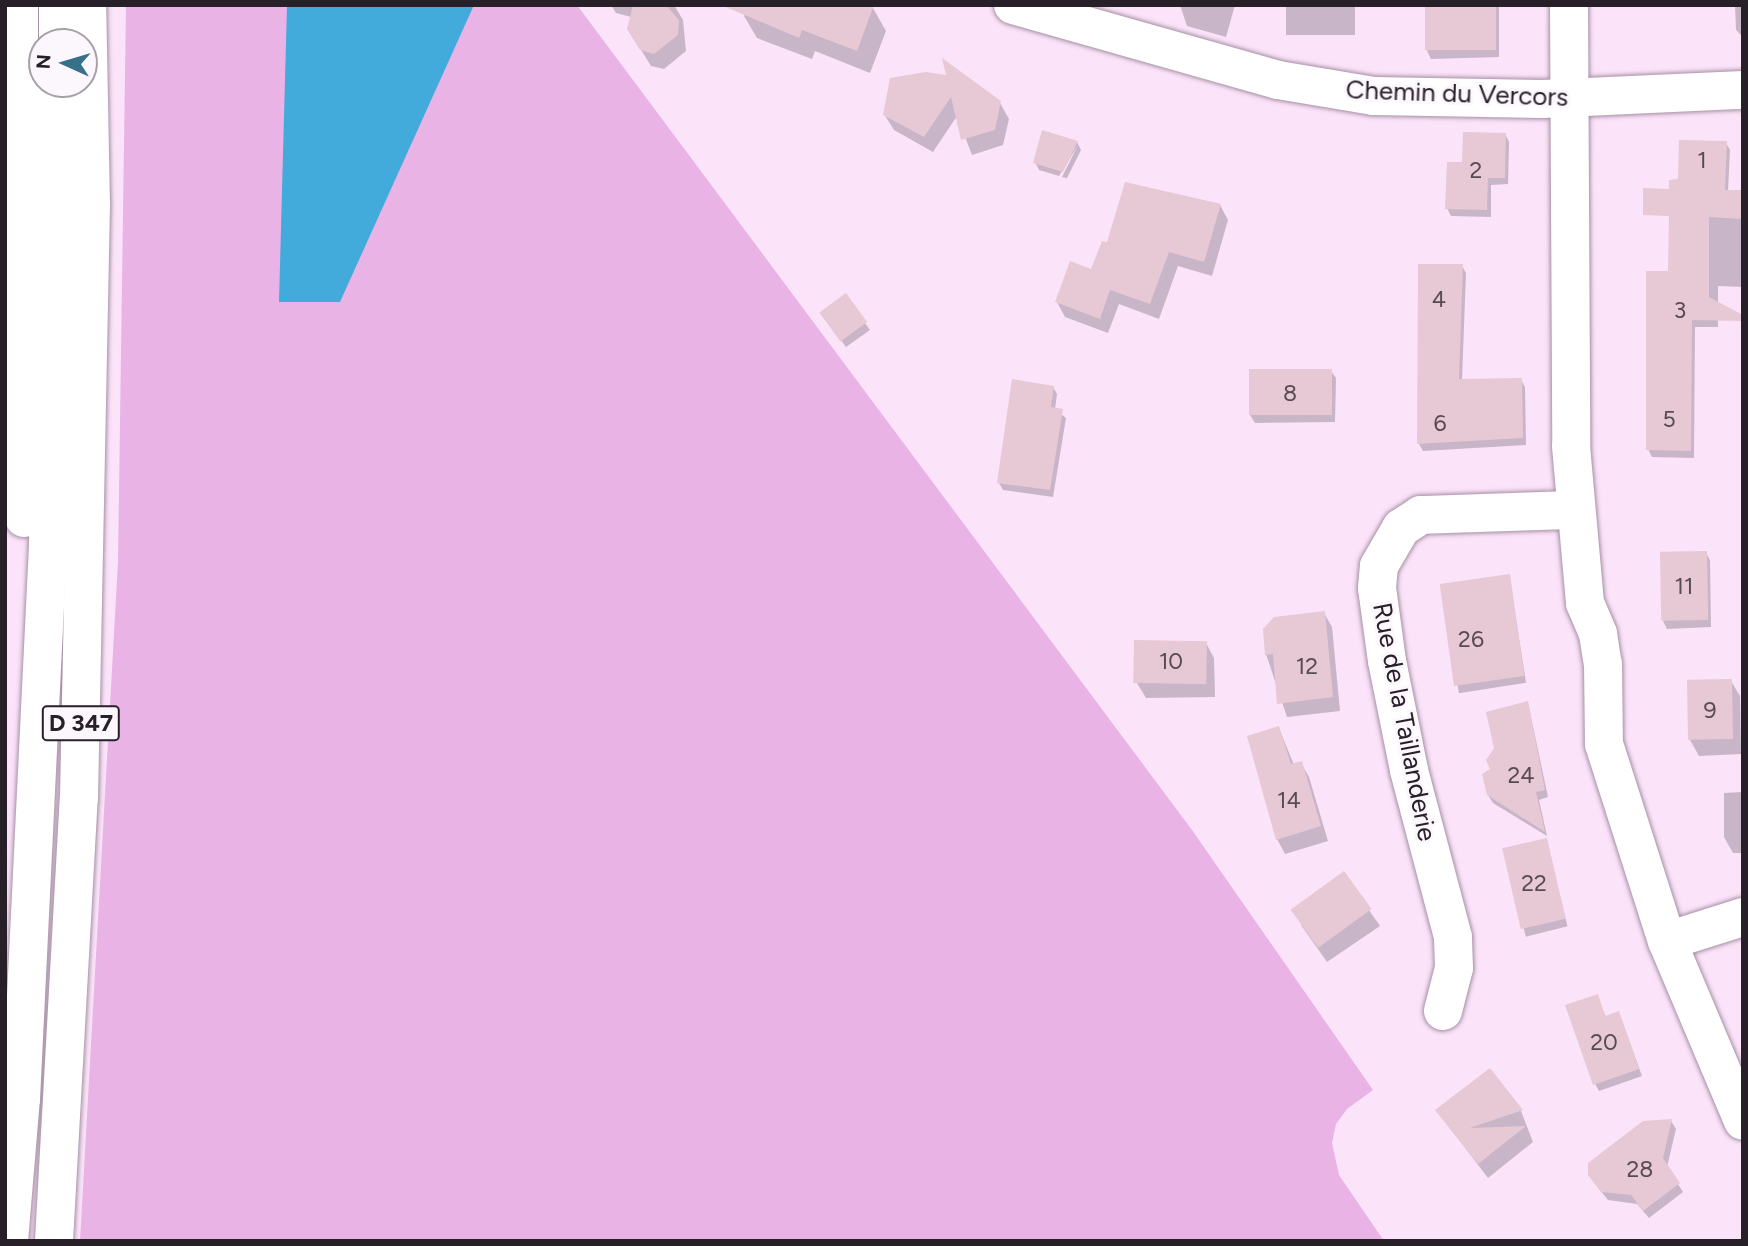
<!DOCTYPE html>
<style>
body{margin:0}
#map{position:relative;width:1748px;height:1246px;overflow:hidden;background:#fbe3f9;font-family:Figtree,sans-serif}
div>[style]{position:absolute}
.green>*{inset:0;background:#eab3e6}
.water>*{inset:0;background:#43aadc}
.shadow>*{inset:0;background:#0003;transform-origin:0 0}
.building>*{inset:0;background:#e7c8d5;transform-origin:0 0}
.roads{filter:drop-shadow(0 0 2px #a690a4) drop-shadow(0 0 2px #a690a4)}
.minor>*{height:38px;margin:-19px;padding:0 19px;transform-origin:19px;border-radius:19px;background:#fff}
.trunk>*{height:38px;margin:-19px;padding:0 19px;transform-origin:19px;border-radius:19px;background:#fff}
span{translate:-50% -50%;white-space:nowrap;text-align:center;line-height:1.15;-webkit-text-stroke:6px #fcf7fc;paint-order:stroke}
.number-label{font-size:23px;color:#584a53}
.number-label span{-webkit-text-stroke-width:0}
.shield-label span{padding:2px 5px;background:#fcf7fc;border:2px solid;border-radius:5px;-webkit-text-stroke-width:0}
.shield-label{font-size:24px;color:#282028;font-weight:700}
.street-label{font-size:26px;color:#282028}
.frame{position:absolute;inset:0;border:7px solid #282028;pointer-events:none}
.north{position:absolute;left:28px;top:28px;width:70px;height:70px;box-sizing:border-box;background:#fcf7fc;border:2px solid #a7a1a7;border-radius:50%;rotate:274deg;font-size:19px;font-weight:700;line-height:28px;text-align:center;color:#282028}
.north::after{content:'';display:block;margin:auto;width:24px;height:32px;background:#377089;clip-path:polygon(50% 0,100% 100%,50% 72%,0 100%)}
</style>
<div id="map">
<div class="green">
<div style="clip-path:polygon(126px 5px,577px 5px,1192px 830px,1373px 1090px,1347px 1109px,1336px 1124px,1332px 1143px,1339px 1175px,1384px 1241px,80px 1241px,118px 562px)"></div>
</div>
<div class="water">
<div style="clip-path:polygon(287px 5px,474px 5px,340px 302px,279px 302px)"></div>
</div>
<div class="shadow">
<div style="clip-path:polygon(611px 5px,674px 5px,683px 20px,686px 51px,664px 69px,651px 66px,638px 45px,631px 17px,616px 13px)"></div>
<div style="clip-path:polygon(748px 5px,873px 8px,886px 31px,870px 73px,815px 51px,812px 59px,757px 38px,744px 16px)"></div>
<div style="clip-path:polygon(1180px 5px,1235px 5px,1226px 37px,1187px 26px)"></div>
<div style="left:1286px;top:5px;width:69px;height:30px"></div>
<div style="clip-path:polygon(1444px 5px,1499px 5px,1499px 57px,1431px 59px,1427px 51px)"></div>
<div style="clip-path:polygon(1735px 5px,1743px 5px,1743px 37px,1736px 30px)"></div>
<div style="clip-path:polygon(892px 79px,1000px 103px,1009px 119px,1003px 145px,972px 155px,957px 116px,933px 152px,894px 130px,884px 114px)"></div>
<div style="clip-path:polygon(1505px 134px,1509px 142px,1508px 184px,1491px 185px,1491px 217px,1451px 216px,1447px 208px,1464px 164px)"></div>
<div style="clip-path:polygon(1077px 142px,1081px 150px,1067px 178px,1062px 177px,1078px 145px,1059px 176px,1039px 170px,1035px 162px)"></div>
<div style="clip-path:polygon(1726px 143px,1730px 150px,1728px 191px,1743px 192px,1743px 287px,1718px 286px,1718px 327px,1695px 327px,1694px 458px,1652px 457px,1648px 449px,1680px 181px)"></div>
<div style="clip-path:polygon(1220px 205px,1228px 220px,1212px 276px,1178px 266px,1159px 319px,1119px 304px,1108px 333px,1065px 317px,1057px 302px,1092px 272px,1108px 245px)"></div>
<div style="clip-path:polygon(1462px 266px,1466px 273px,1462px 380px,1521px 380px,1525px 387px,1526px 445px,1423px 451px,1419px 444px)"></div>
<div style="clip-path:polygon(827px 321px,865px 323px,870px 330px,846px 347px)"></div>
<div style="clip-path:polygon(1331px 371px,1336px 378px,1335px 422px,1255px 423px,1250px 415px)"></div>
<div style="clip-path:polygon(1053px 387px,1057px 394px,1055px 409px,1066px 418px,1053px 497px,1003px 490px,999px 483px)"></div>
<div style="clip-path:polygon(1706px 553px,1710px 560px,1711px 627px,1667px 629px,1663px 621px)"></div>
<div style="left:1509px;top:575px;width:109px;height:68px;rotate:81deg"></div>
<div style="clip-path:polygon(1324px 613px,1332px 627px,1340px 711px,1287px 717px,1266px 654px)"></div>
<div style="clip-path:polygon(1206px 643px,1214px 658px,1215px 697px,1146px 698px,1137px 683px)"></div>
<div style="clip-path:polygon(1731px 681px,1740px 696px,1741px 754px,1699px 756px,1690px 740px)"></div>
<div style="clip-path:polygon(1528px 703px,1548px 797px,1539px 800px,1547px 836px,1493px 803px,1488px 795px,1495px 748px)"></div>
<div style="clip-path:polygon(1279px 728px,1294px 765px,1301px 763px,1309px 777px,1328px 841px,1285px 854px,1277px 839px)"></div>
<div style="clip-path:polygon(1743px 792px,1743px 853px,1733px 853px,1724px 837px,1724px 793px)"></div>
<div style="left:1546px;top:840px;width:89px;height:43px;rotate:76deg"></div>
<div style="clip-path:polygon(1344px 874px,1380px 926px,1327px 962px,1301px 925px)"></div>
<div style="clip-path:polygon(1597px 996px,1606px 1017px,1622px 1021px,1642px 1076px,1599px 1091px,1595px 1084px)"></div>
<div style="clip-path:polygon(1437px 1111px,1521px 1111px,1533px 1142px,1488px 1178px)"></div>
<div style="clip-path:polygon(1671px 1121px,1676px 1129px,1667px 1167px,1683px 1192px,1649px 1218px,1637px 1204px,1608px 1200px,1595px 1184px)"></div>
</div>
<div class="building">
<div style="clip-path:polygon(633px 5px,666px 5px,679px 20px,678px 35px,654px 54px,640px 50px,627px 29px)"></div>
<div style="clip-path:polygon(721px 5px,874px 5px,857px 51px,802px 30px,799px 38px)"></div>
<div style="left:1496px;top:5px;width:45px;height:71px;rotate:90deg"></div>
<div style="clip-path:polygon(942px 58px,1001px 101px,995px 130px,961px 140px,951px 97px,924px 137px,883px 115px,890px 78px,926px 72px,946px 75px)"></div>
<div style="clip-path:polygon(1042px 130px,1078px 141px,1063px 172px,1033px 163px)"></div>
<div style="clip-path:polygon(1463px 132px,1506px 133px,1505px 178px,1488px 178px,1487px 210px,1445px 209px,1447px 162px,1462px 162px)"></div>
<div style="clip-path:polygon(1679px 140px,1727px 141px,1725px 190px,1743px 190px,1743px 219px,1709px 217px,1709px 297px,1743px 315px,1743px 321px,1692px 320px,1691px 451px,1646px 450px,1646px 271px,1668px 271px,1669px 216px,1643px 215px,1643px 188px,1669px 189px,1669px 180px,1678px 179px)"></div>
<div style="clip-path:polygon(1125px 182px,1221px 204px,1204px 262px,1169px 252px,1150px 304px,1110px 290px,1100px 319px,1055px 302px,1070px 261px,1091px 269px,1102px 241px,1107px 242px)"></div>
<div style="clip-path:polygon(1418px 264px,1463px 264px,1459px 379px,1522px 378px,1523px 438px,1417px 444px)"></div>
<div style="left:846px;top:293px;width:36px;height:33px;rotate:54deg"></div>
<div style="left:1332px;top:369px;width:46px;height:83px;rotate:90deg"></div>
<div style="clip-path:polygon(1012px 379px,1054px 386px,1051px 407px,1063px 409px,1050px 490px,997px 483px)"></div>
<div style="left:1707px;top:551px;width:69px;height:47px;rotate:89deg"></div>
<div style="left:1510px;top:574px;width:103px;height:71px;rotate:82deg"></div>
<div style="clip-path:polygon(1325px 611px,1333px 697px,1277px 704px,1273px 654px,1265px 655px,1263px 629px,1274px 617px)"></div>
<div style="left:1134px;top:640px;width:73px;height:43px;rotate:1deg"></div>
<div style="left:1732px;top:679px;width:60px;height:45px;rotate:89deg"></div>
<div style="clip-path:polygon(1528px 701px,1545px 790px,1536px 792px,1545px 832px,1487px 795px,1482px 774px,1490px 769px,1486px 760px,1494px 748px,1486px 712px)"></div>
<div style="clip-path:polygon(1279px 726px,1291px 764px,1302px 761px,1321px 826px,1276px 840px,1247px 736px)"></div>
<div style="left:1547px;top:838px;width:83px;height:46px;rotate:77deg"></div>
<div style="left:1344px;top:871px;width:47px;height:66px;rotate:54deg"></div>
<div style="clip-path:polygon(1598px 994px,1605px 1016px,1619px 1011px,1639px 1069px,1593px 1085px,1565px 1005px)"></div>
<div style="clip-path:polygon(1490px 1068px,1523px 1110px,1470px 1128px,1526px 1126px,1478px 1164px,1435px 1110px)"></div>
<div style="clip-path:polygon(1672px 1119px,1663px 1158px,1680px 1183px,1643px 1211px,1631px 1195px,1601px 1192px,1588px 1175px,1588px 1163px,1643px 1121px)"></div>
</div>
<div class="roads">
<div class="minor">
<div style="left:1013px;top:5px;width:275px;rotate:15.8deg"></div>
<div style="left:1278px;top:80px;width:97px;rotate:9.5deg"></div>
<div style="left:1374px;top:96px;width:168px;rotate:1deg"></div>
<div style="left:1542px;top:99px;width:201px;rotate:-2.6deg"></div>
<div style="left:1569px;top:5px;width:441px;rotate:89.7deg"></div>
<div style="left:1571px;top:446px;width:158px;rotate:84.9deg"></div>
<div style="left:1585px;top:603px;width:34px;rotate:67deg"></div>
<div style="left:1598px;top:634px;width:30px;rotate:81deg"></div>
<div style="left:1603px;top:664px;width:80px;rotate:89.3deg"></div>
<div style="left:1604px;top:744px;width:207px;rotate:72.3deg"></div>
<div style="left:1667px;top:941px;width:195px;rotate:67.1deg"></div>
<div style="left:1667px;top:941px;width:80px;rotate:-17.5deg"></div>
<div style="left:1443px;top:1011px;width:44px;rotate:-75.7deg"></div>
<div style="left:1454px;top:968px;width:31px;rotate:-92deg"></div>
<div style="left:1453px;top:937px;width:173px;rotate:-104.8deg"></div>
<div style="left:1409px;top:770px;width:111px;rotate:-101.4deg"></div>
<div style="left:1387px;top:661px;width:74px;rotate:-97.8deg"></div>
<div style="left:1377px;top:588px;width:22px;rotate:-85deg"></div>
<div style="left:1379px;top:566px;width:44px;rotate:-59.9deg"></div>
<div style="left:1401px;top:528px;width:24px;rotate:-33deg"></div>
<div style="left:1421px;top:515px;width:153px;rotate:-1.9deg"></div>
</div>
<div class="trunk">
<div style="left:19px;top:5px;width:513px;rotate:89.44deg"></div>
<div style="left:58px;top:42px;width:37px;rotate:-90deg"></div>
<div style="left:9px;top:1241px;width:143px;rotate:-85.2deg"></div>
<div style="left:21px;top:1099px;width:556px;rotate:-87.21deg"></div>
<div style="left:48px;top:544px;width:460px;rotate:-88.8deg"></div>
<div style="left:54px;top:1241px;width:444px;rotate:-86.8deg"></div>
<div style="left:79px;top:798px;width:593px;rotate:-88.84deg"></div>
<div style="left:91px;top:205px;width:200px;rotate:-91.1deg"></div>
</div>
</div>
<div class="number-label">
<span style="left:1702px;top:160px">1</span>
<span style="left:1476px;top:170px">2</span>
<span style="left:1439px;top:299px">4</span>
<span style="left:1680px;top:310px">3</span>
<span style="left:1290px;top:393px">8</span>
<span style="left:1669px;top:419px">5</span>
<span style="left:1440px;top:423px">6</span>
<span style="left:1684px;top:586px">11</span>
<span style="left:1471px;top:639px">26</span>
<span style="left:1171px;top:661px">10</span>
<span style="left:1307px;top:666px">12</span>
<span style="left:1710px;top:710px">9</span>
<span style="left:1521px;top:775px">24</span>
<span style="left:1289px;top:800px">14</span>
<span style="left:1534px;top:883px">22</span>
<span style="left:1604px;top:1042px">20</span>
<span style="left:1640px;top:1169px">28</span>
</div>
<div class="shield-label">
<span style="left:81px;top:723px">D 347</span>
</div>
<div class="street-label">
<span style="left:1457px;top:94px;rotate:2deg">Chemin du Vercors</span>
<span style="left:1404px;top:722px;rotate:79deg">Rue de la Taillanderie</span>
</div>
<div class="frame"></div>
<div class="north">N</div>
</div>
